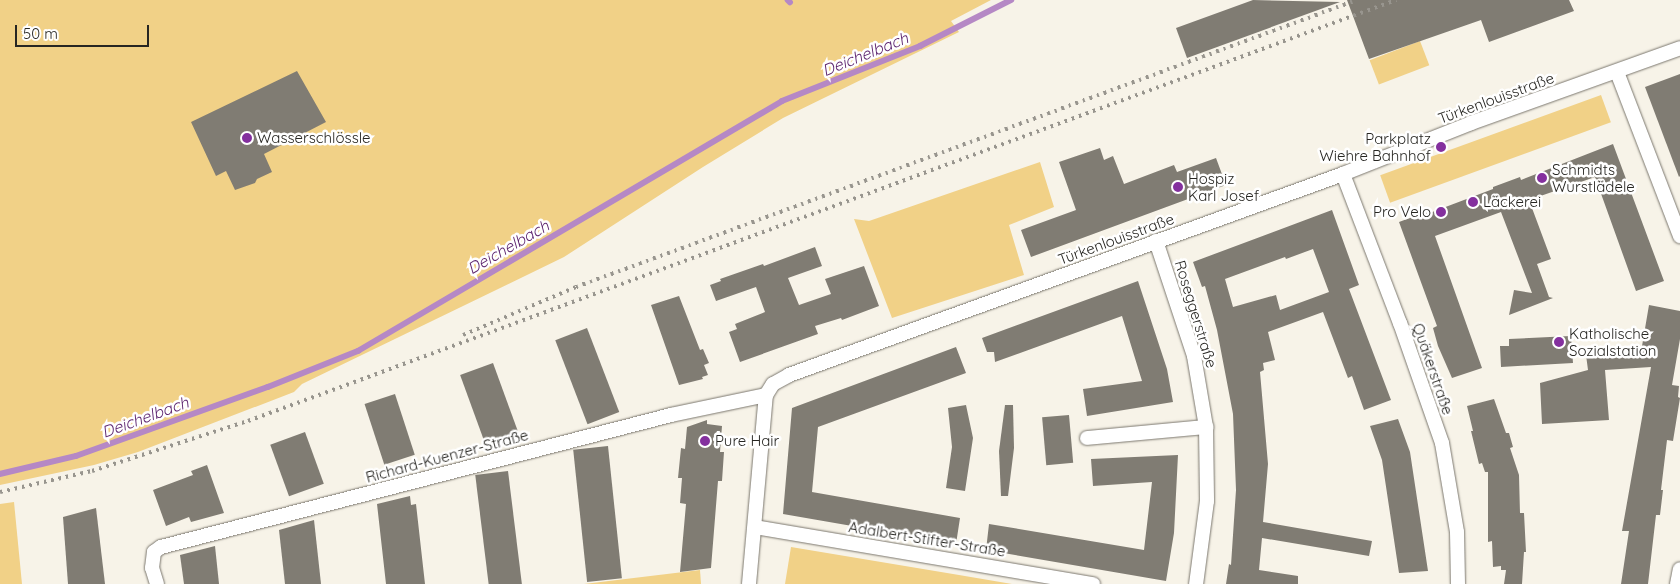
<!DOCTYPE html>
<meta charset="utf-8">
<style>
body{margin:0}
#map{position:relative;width:1680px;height:584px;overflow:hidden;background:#f7f3e8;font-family:Quicksand,sans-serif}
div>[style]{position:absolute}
.green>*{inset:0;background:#f1d187;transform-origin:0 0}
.stream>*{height:5.5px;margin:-2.75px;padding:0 2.75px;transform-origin:2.75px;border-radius:2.75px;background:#b588c5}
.building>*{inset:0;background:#807c73;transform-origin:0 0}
.roads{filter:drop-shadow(0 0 1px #7b776e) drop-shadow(0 0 1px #7b776e)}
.minor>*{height:14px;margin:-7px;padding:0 7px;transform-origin:7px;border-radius:7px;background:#fff}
.rail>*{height:4px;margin-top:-2px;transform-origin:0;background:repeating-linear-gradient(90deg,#98958e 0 2.5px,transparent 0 7.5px)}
.dots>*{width:14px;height:14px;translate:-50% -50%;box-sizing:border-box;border:2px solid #fff;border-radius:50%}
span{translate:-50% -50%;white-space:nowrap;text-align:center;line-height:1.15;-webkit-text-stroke:5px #fff;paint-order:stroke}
.street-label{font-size:15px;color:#272622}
.poi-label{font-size:15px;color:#272622}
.left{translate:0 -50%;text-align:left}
.right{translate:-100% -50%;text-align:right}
.water-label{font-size:16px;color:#5d256f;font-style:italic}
.scale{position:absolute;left:15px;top:25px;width:134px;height:22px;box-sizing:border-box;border:2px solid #272622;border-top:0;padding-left:6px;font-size:15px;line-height:18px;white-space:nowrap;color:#272622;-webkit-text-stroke:4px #fff;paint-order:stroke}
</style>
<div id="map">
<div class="green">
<div style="clip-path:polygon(0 0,991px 0,951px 21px,959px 32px,783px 118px,703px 167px,564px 257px,302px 384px,294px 392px,138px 452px,94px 465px,0 485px)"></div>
<div style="left:1420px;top:41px;width:26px;height:54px;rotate:69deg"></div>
<div style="left:1601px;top:95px;width:29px;height:235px;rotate:70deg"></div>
<div style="clip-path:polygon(1040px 162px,1054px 207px,1009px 225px,1024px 275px,892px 318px,854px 219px,869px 221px)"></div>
<div style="clip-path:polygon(14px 502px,22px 584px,0 584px,0 504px)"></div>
<div style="clip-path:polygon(791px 547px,959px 575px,1012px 584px,785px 584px)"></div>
<div style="clip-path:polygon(700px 570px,701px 584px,584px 584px)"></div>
</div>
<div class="stream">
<div style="left:788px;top:0;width:3px;rotate:45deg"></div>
<div style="left:0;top:474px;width:78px;rotate:-13.3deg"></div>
<div style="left:76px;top:456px;width:204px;rotate:-19.8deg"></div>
<div style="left:268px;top:387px;width:97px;rotate:-21.8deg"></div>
<div style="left:358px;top:351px;width:492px;rotate:-30.5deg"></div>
<div style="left:782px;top:101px;width:149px;rotate:-21.7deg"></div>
<div style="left:920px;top:46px;width:102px;rotate:-26.8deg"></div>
</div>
<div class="building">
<div style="clip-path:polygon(1253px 0,1340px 2px,1187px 58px,1176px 28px)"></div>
<div style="clip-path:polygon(1347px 0,1569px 0,1574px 11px,1489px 42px,1481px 20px,1369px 59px)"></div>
<div style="clip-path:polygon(297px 71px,326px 122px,264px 154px,272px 172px,257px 179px,255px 183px,235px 190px,226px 171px,216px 176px,191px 122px)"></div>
<div style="clip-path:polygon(1680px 74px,1680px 176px,1679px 177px,1645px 87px)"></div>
<div style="clip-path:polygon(1613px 144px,1664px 281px,1636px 291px,1595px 177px,1529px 200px,1551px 259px,1537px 264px,1549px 297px,1553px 298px,1509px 315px,1514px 290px,1532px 293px,1501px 212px,1435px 236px,1482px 368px,1452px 378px,1438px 346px,1433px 328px,1437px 326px,1399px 222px,1426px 212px,1427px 214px,1493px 189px,1493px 187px,1520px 177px,1521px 180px)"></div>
<div style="clip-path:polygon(1100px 148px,1104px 160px,1113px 156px,1124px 184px,1174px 165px,1177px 172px,1216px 158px,1226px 185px,1031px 257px,1021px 230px,1076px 210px,1059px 162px)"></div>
<div style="clip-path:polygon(evenodd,1332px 210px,1359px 285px,1349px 289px,1391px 400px,1364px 410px,1352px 376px,1348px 378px,1323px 312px,1268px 332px,1275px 360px,1263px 363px,1264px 370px,1260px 372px,1268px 464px,1263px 522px,1372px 541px,1369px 556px,1262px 538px,1259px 570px,1298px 576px,1298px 584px,1226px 584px,1229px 564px,1231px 565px,1236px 490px,1233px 414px,1217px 330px,1205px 286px,1202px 287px,1193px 262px,1332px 210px,1313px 249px,1329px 292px,1280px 310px,1276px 295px,1233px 307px,1225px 279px,1285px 257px,1286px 259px,1313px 249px)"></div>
<div style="clip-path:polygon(815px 247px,822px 266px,788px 278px,799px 305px,831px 294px,825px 279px,864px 266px,879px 306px,842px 320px,841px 318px,815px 326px,818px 334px,740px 362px,729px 332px,737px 329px,735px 324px,765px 312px,756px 287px,716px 301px,710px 285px,721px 281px,720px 279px,763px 264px,764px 266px)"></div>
<div style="clip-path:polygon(1138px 281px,1167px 369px,1173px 402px,1087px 416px,1083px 389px,1142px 381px,1122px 316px,995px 362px,994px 352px,987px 352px,982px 338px)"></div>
<div style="clip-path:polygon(679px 296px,700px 350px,703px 349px,709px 363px,704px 365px,708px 375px,702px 377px,703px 379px,679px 385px,651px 305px)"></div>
<div style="clip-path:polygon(1649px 305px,1680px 311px,1680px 339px,1672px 385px,1679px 386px,1678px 397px,1680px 398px,1673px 441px,1667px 440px,1661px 490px,1663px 490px,1660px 515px,1656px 515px,1648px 584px,1621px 584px,1629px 531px,1622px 531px,1651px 367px,1605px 370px,1609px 420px,1542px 424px,1540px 383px,1588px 370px,1586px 355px,1641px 352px)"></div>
<div style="left:587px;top:328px;width:90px;height:34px;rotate:69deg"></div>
<div style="clip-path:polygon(1571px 336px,1573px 363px,1501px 367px,1500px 346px,1509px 346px,1509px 339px)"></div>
<div style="clip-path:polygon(956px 347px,966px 373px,818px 427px,812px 492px,960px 518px,956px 544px,783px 514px,792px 408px)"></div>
<div style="left:493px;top:363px;width:77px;height:35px;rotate:70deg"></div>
<div style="left:395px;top:394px;width:64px;height:32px;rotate:72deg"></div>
<div style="clip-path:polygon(1494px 399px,1506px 433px,1509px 433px,1513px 447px,1510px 448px,1519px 475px,1520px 513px,1524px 513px,1526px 552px,1524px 552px,1522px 584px,1504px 584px,1506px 570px,1501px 570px,1501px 566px,1493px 567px,1492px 541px,1488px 542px,1488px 472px,1485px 472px,1482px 463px,1479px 464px,1471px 431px,1473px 431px,1467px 406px)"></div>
<div style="clip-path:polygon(966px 405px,973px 438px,965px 491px,946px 488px,952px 447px,948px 408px)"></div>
<div style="clip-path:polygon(1005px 405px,1013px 405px,1014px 448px,1008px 496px,1001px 496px,999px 451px)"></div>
<div style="left:1069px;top:415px;width:48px;height:27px;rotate:85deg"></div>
<div style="clip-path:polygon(1398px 419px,1410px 452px,1428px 571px,1399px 573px,1382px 460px,1370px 426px)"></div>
<div style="clip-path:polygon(707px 420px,707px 424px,722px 426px,720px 452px,724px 452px,722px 481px,718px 481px,711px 568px,680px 572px,686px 504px,680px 503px,682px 478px,678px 478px,681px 448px,685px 449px,687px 427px)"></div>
<div style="left:305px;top:432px;width:55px;height:37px;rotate:70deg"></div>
<div style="left:608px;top:446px;width:133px;height:35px;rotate:84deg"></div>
<div style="clip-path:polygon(1178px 455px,1174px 533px,1166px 581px,986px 550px,989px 524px,1144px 550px,1152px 482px,1093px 486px,1091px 459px)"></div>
<div style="clip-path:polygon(207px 465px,224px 513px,191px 522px,189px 517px,166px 526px,153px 490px,193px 475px,191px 471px)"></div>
<div style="left:508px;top:471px;width:114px;height:33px;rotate:83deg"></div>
<div style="clip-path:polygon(410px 496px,411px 505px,416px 504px,425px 584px,386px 584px,377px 504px)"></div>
<div style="clip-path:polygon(96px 508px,105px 584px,68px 584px,63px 517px)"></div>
<div style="clip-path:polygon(314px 520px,321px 584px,285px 584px,279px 530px)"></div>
<div style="clip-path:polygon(215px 546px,219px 584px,184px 584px,180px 555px)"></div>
</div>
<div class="roads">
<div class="minor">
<div style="left:1617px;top:72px;width:176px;rotate:69deg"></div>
<div style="left:1343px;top:174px;width:160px;rotate:69.1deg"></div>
<div style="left:1400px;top:323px;width:127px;rotate:70.7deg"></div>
<div style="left:1442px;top:443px;width:90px;rotate:80.4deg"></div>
<div style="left:1457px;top:532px;width:52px;rotate:88.9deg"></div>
<div style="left:1156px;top:241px;width:121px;rotate:71.7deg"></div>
<div style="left:1194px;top:356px;width:72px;rotate:80.4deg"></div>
<div style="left:1206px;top:427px;width:74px;rotate:89.2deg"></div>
<div style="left:1207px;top:501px;width:84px;rotate:97.5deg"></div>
<div style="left:766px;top:395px;width:13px;rotate:-58deg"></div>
<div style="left:773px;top:384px;width:18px;rotate:-29deg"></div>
<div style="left:789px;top:375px;width:589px;rotate:-19.94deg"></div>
<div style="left:1343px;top:174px;width:138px;rotate:-21.7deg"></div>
<div style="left:1471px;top:123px;width:222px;rotate:-19.7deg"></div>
<div style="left:1087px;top:438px;width:120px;rotate:-5.3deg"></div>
<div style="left:755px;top:527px;width:343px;rotate:9.6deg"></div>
<div style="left:157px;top:584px;width:17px;rotate:-107deg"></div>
<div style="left:152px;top:568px;width:16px;rotate:-83deg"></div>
<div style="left:154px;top:552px;width:9px;rotate:-36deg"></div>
<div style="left:161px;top:547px;width:527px;rotate:-14.51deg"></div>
<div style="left:671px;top:415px;width:97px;rotate:-11.9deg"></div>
<div style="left:749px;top:584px;width:190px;rotate:-84.9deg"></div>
<div style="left:1677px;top:584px;width:15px;rotate:-79deg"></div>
</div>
</div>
<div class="rail">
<div style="left:463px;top:335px;width:123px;rotate:-23deg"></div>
<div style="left:576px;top:287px;width:832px;rotate:-20.18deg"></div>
<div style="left:0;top:492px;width:94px;rotate:-12.9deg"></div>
<div style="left:92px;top:471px;width:164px;rotate:-17.8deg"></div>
<div style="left:248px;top:421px;width:1223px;rotate:-20.14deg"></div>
</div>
<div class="dots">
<div style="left:247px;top:138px;background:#84309e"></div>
<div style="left:1441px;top:147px;background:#84309e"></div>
<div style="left:1542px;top:178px;background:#84309e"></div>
<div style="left:1178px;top:187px;background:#84309e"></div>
<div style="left:1473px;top:202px;background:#84309e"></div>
<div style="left:1441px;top:212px;background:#84309e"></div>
<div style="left:1559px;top:342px;background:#84309e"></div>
<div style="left:705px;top:441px;background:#84309e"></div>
</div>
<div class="street-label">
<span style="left:1496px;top:98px;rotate:-20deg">Türkenlouisstraße</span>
<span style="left:1116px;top:239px;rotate:-20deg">Türkenlouisstraße</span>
<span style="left:1196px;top:314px;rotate:73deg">Roseggerstraße</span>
<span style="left:1433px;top:369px;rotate:71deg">Quäkerstraße</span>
<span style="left:447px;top:456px;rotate:-15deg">Richard-Kuenzer-Straße</span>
<span style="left:927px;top:539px;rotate:9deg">Adalbert-Stifter-Straße</span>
</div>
<div class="poi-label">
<span class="left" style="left:257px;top:138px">Wasserschlössle</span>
<span class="right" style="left:1431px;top:147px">Parkplatz<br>Wiehre Bahnhof</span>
<span class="left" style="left:1552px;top:178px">Schmidts<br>Wurstlädele</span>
<span class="left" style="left:1188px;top:187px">Hospiz<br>Karl Josef</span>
<span class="left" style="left:1483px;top:202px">Läckerei</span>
<span class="right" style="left:1431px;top:212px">Pro Velo</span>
<span class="left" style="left:1569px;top:342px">Katholische<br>Sozialstation</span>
<span class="left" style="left:715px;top:441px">Pure Hair</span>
</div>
<div class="water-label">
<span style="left:865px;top:54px;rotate:-22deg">Deichelbach</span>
<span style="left:508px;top:247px;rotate:-30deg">Deichelbach</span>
<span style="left:145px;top:417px;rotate:-20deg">Deichelbach</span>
</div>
<div class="scale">50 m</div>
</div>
